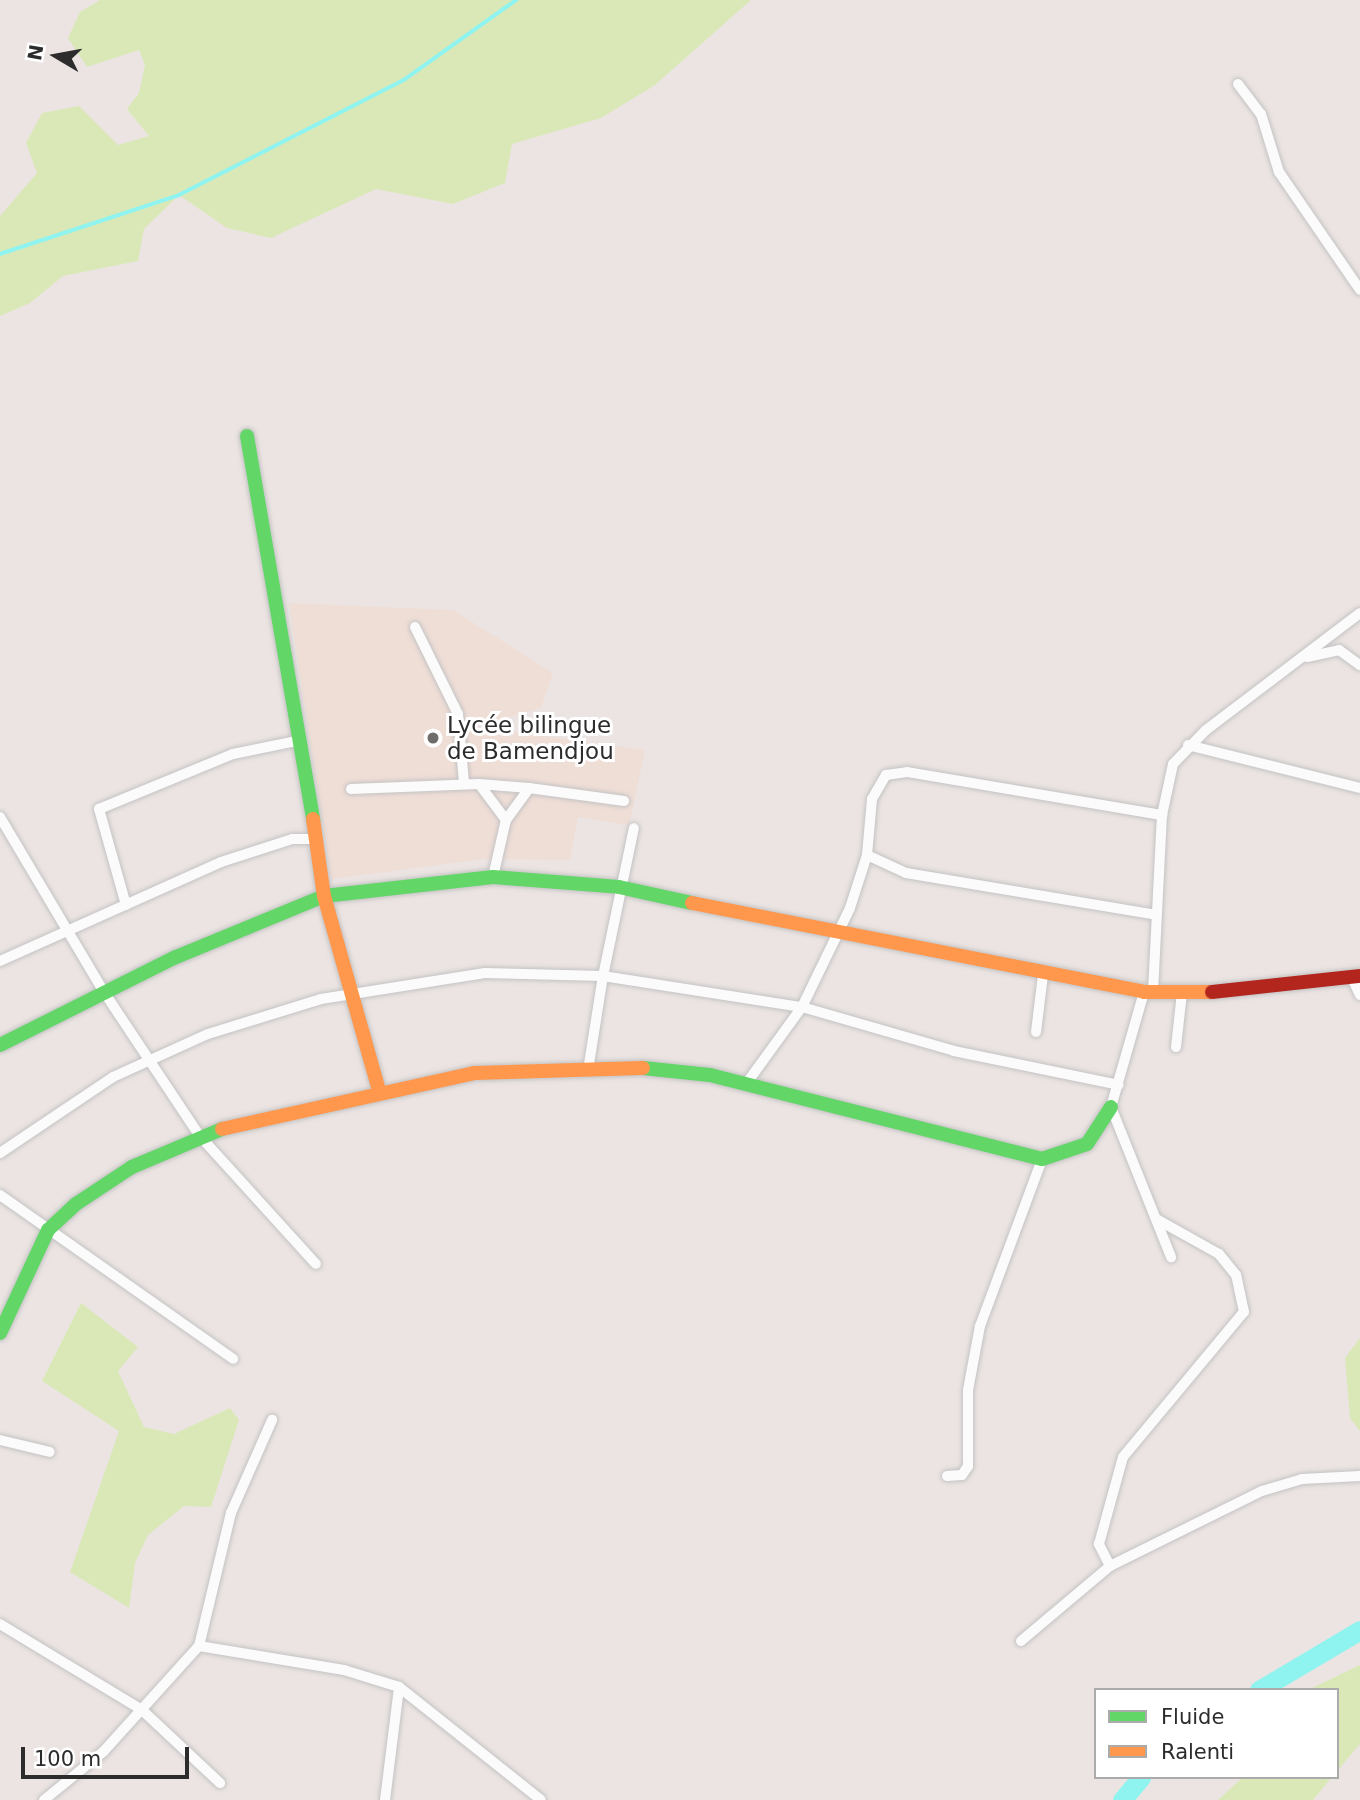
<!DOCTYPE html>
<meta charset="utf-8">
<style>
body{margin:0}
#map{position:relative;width:1360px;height:1800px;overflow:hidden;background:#ebe4e2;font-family:"DejaVu Sans",sans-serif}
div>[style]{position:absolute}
.education>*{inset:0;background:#efded6}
.green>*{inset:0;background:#dae8b8}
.stream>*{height:3.5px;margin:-1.75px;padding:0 1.75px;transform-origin:1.75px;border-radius:1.75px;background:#8ff4f0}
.river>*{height:19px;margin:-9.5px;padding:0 9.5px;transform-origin:9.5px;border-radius:9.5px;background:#8ff4f0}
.roads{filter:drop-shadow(0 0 2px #c4c3c4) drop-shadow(0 0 2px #c4c3c4)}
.street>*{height:10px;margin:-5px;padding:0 5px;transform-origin:5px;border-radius:5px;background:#fcfbfb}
.fast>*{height:14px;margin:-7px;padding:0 7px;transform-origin:7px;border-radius:7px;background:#63d668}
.slow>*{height:14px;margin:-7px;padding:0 7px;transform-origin:7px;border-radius:7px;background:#ff974d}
.jam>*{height:14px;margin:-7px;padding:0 7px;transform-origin:7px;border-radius:7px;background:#b3261e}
.dots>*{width:19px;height:19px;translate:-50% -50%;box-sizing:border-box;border:4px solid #fff;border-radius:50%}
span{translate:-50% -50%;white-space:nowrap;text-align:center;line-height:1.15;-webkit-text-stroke:6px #fff;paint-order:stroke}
.poi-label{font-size:23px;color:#2c2c2c}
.left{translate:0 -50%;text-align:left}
.legend{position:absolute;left:1094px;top:1688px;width:245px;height:91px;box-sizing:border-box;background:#fff;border:2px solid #ababab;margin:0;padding:9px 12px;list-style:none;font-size:21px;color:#2c2c2c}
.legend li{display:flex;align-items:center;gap:14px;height:35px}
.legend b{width:35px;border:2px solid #ababab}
.north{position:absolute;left:21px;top:21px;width:70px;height:70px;-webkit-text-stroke:5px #fff;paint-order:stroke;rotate:280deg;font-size:19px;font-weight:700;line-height:28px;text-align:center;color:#2c2c2c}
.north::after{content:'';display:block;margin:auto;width:24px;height:32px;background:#2c2c2c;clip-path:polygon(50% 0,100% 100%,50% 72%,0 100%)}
.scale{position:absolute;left:21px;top:1747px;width:168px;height:32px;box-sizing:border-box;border:4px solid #2c2c2c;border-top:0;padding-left:9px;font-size:21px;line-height:24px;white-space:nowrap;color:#2c2c2c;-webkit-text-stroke:5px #fff;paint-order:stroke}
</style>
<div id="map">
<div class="education">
<div style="clip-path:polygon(289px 603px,453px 610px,553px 673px,541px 708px,474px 727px,645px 750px,629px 825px,578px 817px,570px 860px,484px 859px,331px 879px)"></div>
</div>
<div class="green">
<div style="clip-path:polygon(100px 0,751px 0,655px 85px,601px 118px,512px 144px,505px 183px,453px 204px,376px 189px,271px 238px,227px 228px,179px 195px,144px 229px,138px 261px,63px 276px,30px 303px,0 316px,0 216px,37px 173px,26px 143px,42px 113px,79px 106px,118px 145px,149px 136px,127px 109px,139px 93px,145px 65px,139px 50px,87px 67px,68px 38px,80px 12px)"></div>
<div style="clip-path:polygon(81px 1303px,138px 1347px,118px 1371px,144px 1427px,174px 1434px,230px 1408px,239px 1420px,211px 1507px,184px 1506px,148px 1535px,135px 1563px,129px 1608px,70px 1572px,119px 1431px,42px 1381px)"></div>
<div style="clip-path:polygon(1360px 1338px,1360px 1431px,1350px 1418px,1345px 1358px)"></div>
<div style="clip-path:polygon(1360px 1665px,1360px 1744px,1337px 1771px,1337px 1690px,1308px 1690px)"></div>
<div style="clip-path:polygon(1243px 1777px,1332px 1777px,1313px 1800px,1218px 1800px)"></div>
</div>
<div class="stream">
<div style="left:0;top:254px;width:188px;rotate:-18.2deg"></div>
<div style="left:179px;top:195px;width:253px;rotate:-27.1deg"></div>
<div style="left:404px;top:80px;width:138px;rotate:-35.5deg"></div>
</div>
<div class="river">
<div style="left:1259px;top:1690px;width:117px;rotate:-30.7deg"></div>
<div style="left:1122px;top:1800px;width:30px;rotate:-50deg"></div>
</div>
<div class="roads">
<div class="street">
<div style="left:1238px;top:84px;width:38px;rotate:53deg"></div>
<div style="left:1261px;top:114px;width:61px;rotate:72.8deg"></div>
<div style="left:1279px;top:172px;width:143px;rotate:55.5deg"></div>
<div style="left:415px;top:627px;width:97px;rotate:63.7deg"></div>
<div style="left:458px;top:714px;width:68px;rotate:85deg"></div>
<div style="left:1307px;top:657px;width:33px;rotate:-12deg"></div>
<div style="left:1339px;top:650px;width:26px;rotate:36deg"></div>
<div style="left:1188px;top:745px;width:177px;rotate:14deg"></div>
<div style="left:479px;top:784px;width:50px;rotate:4.6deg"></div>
<div style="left:351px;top:789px;width:128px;rotate:-2.2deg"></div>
<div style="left:479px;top:784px;width:45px;rotate:53.1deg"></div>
<div style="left:0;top:817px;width:204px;rotate:59.3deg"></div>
<div style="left:104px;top:992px;width:172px;rotate:56.4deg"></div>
<div style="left:199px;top:1135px;width:174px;rotate:47.8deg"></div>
<div style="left:867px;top:855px;width:43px;rotate:24.8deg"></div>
<div style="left:906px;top:873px;width:254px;rotate:9.5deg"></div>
<div style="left:493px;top:877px;width:58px;rotate:-77.2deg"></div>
<div style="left:506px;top:820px;width:39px;rotate:-54deg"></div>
<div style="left:529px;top:788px;width:96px;rotate:7.8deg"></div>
<div style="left:126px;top:905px;width:100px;rotate:-105.7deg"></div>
<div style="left:99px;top:809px;width:145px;rotate:-22.3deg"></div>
<div style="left:233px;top:754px;width:69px;rotate:-11.6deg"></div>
<div style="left:0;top:961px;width:242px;rotate:-24.1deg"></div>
<div style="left:221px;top:862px;width:75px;rotate:-17.9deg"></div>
<div style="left:292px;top:839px;width:22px"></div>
<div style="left:1352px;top:978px;width:19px;rotate:65deg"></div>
<div style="left:1144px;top:992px;width:120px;rotate:106deg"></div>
<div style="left:1111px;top:1107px;width:162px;rotate:68.2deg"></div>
<div style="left:1153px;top:992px;width:177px;rotate:-87.1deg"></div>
<div style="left:1162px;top:815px;width:52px;rotate:-77.8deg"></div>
<div style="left:1173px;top:764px;width:47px;rotate:-45.9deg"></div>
<div style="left:1206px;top:730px;width:193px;rotate:-37.2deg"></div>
<div style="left:1036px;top:1032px;width:57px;rotate:-83deg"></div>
<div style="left:1176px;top:1047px;width:54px;rotate:-83.7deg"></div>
<div style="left:589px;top:1064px;width:89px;rotate:-81deg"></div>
<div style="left:603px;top:976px;width:201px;rotate:8.9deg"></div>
<div style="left:802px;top:1007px;width:158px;rotate:16.1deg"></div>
<div style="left:954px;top:1051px;width:168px;rotate:11.6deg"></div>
<div style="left:746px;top:1084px;width:95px;rotate:-54deg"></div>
<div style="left:802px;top:1007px;width:110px;rotate:-64.1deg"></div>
<div style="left:850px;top:908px;width:56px;rotate:-72.2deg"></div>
<div style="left:867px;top:855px;width:56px;rotate:-84.9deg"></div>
<div style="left:872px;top:799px;width:28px;rotate:-60deg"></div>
<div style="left:886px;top:775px;width:21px;rotate:-8deg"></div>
<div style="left:907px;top:772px;width:259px;rotate:9.6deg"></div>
<div style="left:0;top:1153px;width:136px;rotate:-33.9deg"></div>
<div style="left:113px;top:1077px;width:104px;rotate:-24.4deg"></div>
<div style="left:208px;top:1034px;width:118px;rotate:-17.2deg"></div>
<div style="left:321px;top:999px;width:166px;rotate:-9deg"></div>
<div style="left:485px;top:973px;width:118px;rotate:1.5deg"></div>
<div style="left:603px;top:976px;width:151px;rotate:-78.2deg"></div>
<div style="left:0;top:1195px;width:285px;rotate:35.1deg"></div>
<div style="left:0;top:1440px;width:51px;rotate:13.5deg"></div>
<div style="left:947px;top:1476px;width:15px;rotate:-4deg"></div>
<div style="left:962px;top:1475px;width:11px;rotate:-56deg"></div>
<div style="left:968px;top:1466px;width:76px;rotate:-90deg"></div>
<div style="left:968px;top:1390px;width:65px;rotate:-79.4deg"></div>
<div style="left:980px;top:1326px;width:178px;rotate:-69.6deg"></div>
<div style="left:1110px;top:1566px;width:25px;rotate:-117deg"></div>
<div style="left:1099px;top:1544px;width:90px;rotate:-74.6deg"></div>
<div style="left:1123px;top:1457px;width:189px;rotate:-50.2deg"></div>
<div style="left:1244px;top:1312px;width:38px;rotate:-102deg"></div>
<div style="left:1236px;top:1275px;width:27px;rotate:-129deg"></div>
<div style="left:1219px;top:1254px;width:70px;rotate:-150.9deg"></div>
<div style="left:0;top:1624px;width:166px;rotate:31.2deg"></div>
<div style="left:142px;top:1710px;width:107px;rotate:43.1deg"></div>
<div style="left:1021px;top:1641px;width:116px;rotate:-40.1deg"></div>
<div style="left:1110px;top:1566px;width:169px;rotate:-26.3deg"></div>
<div style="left:1262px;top:1491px;width:42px;rotate:-16.7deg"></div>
<div style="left:1302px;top:1479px;width:58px;rotate:-3deg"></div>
<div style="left:199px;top:1646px;width:137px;rotate:-76.5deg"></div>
<div style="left:231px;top:1513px;width:102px;rotate:-66.2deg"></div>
<div style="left:44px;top:1800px;width:77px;rotate:-39.2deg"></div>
<div style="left:104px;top:1751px;width:142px;rotate:-47.9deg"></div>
<div style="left:199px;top:1646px;width:147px;rotate:9.4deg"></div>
<div style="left:344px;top:1670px;width:58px;rotate:17.2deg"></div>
<div style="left:399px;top:1687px;width:181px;rotate:38.5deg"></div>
<div style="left:385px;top:1800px;width:114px;rotate:-82.9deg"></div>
</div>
<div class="fast">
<div style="left:247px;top:436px;width:389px;rotate:80.2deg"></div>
<div style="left:0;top:1045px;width:197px;rotate:-26.6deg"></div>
<div style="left:176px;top:957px;width:160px;rotate:-22.4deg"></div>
<div style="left:324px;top:896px;width:170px;rotate:-6.4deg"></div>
<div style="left:493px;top:877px;width:126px;rotate:4.5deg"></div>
<div style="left:619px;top:887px;width:75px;rotate:12.4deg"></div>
<div style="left:643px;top:1068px;width:67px;rotate:6deg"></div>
<div style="left:710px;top:1075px;width:342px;rotate:14.2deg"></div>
<div style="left:1042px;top:1159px;width:47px;rotate:-18.4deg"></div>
<div style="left:1087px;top:1144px;width:44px;rotate:-57deg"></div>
<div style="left:0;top:1333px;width:114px;rotate:-65deg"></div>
<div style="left:48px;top:1230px;width:38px;rotate:-43deg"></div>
<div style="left:76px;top:1204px;width:67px;rotate:-33.5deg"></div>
<div style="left:132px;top:1167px;width:98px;rotate:-22.9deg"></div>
</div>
<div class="slow">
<div style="left:313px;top:819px;width:78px;rotate:81.9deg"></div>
<div style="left:324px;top:896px;width:202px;rotate:74.2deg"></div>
<div style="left:692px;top:903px;width:461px;rotate:11.1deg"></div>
<div style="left:1144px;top:992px;width:68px"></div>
<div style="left:222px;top:1129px;width:258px;rotate:-12.5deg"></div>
<div style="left:474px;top:1073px;width:169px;rotate:-1.7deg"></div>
</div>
<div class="jam">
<div style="left:1212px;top:992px;width:149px;rotate:-6.2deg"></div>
</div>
</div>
<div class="dots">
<div style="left:433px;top:738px;background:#6f6c6c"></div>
</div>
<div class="poi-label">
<span class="left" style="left:447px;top:738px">Lycée bilingue<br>de Bamendjou</span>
</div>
<ul class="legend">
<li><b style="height:9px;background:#63d668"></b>Fluide</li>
<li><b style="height:9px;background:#ff974d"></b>Ralenti</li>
</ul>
<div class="north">N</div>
<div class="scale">100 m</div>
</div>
